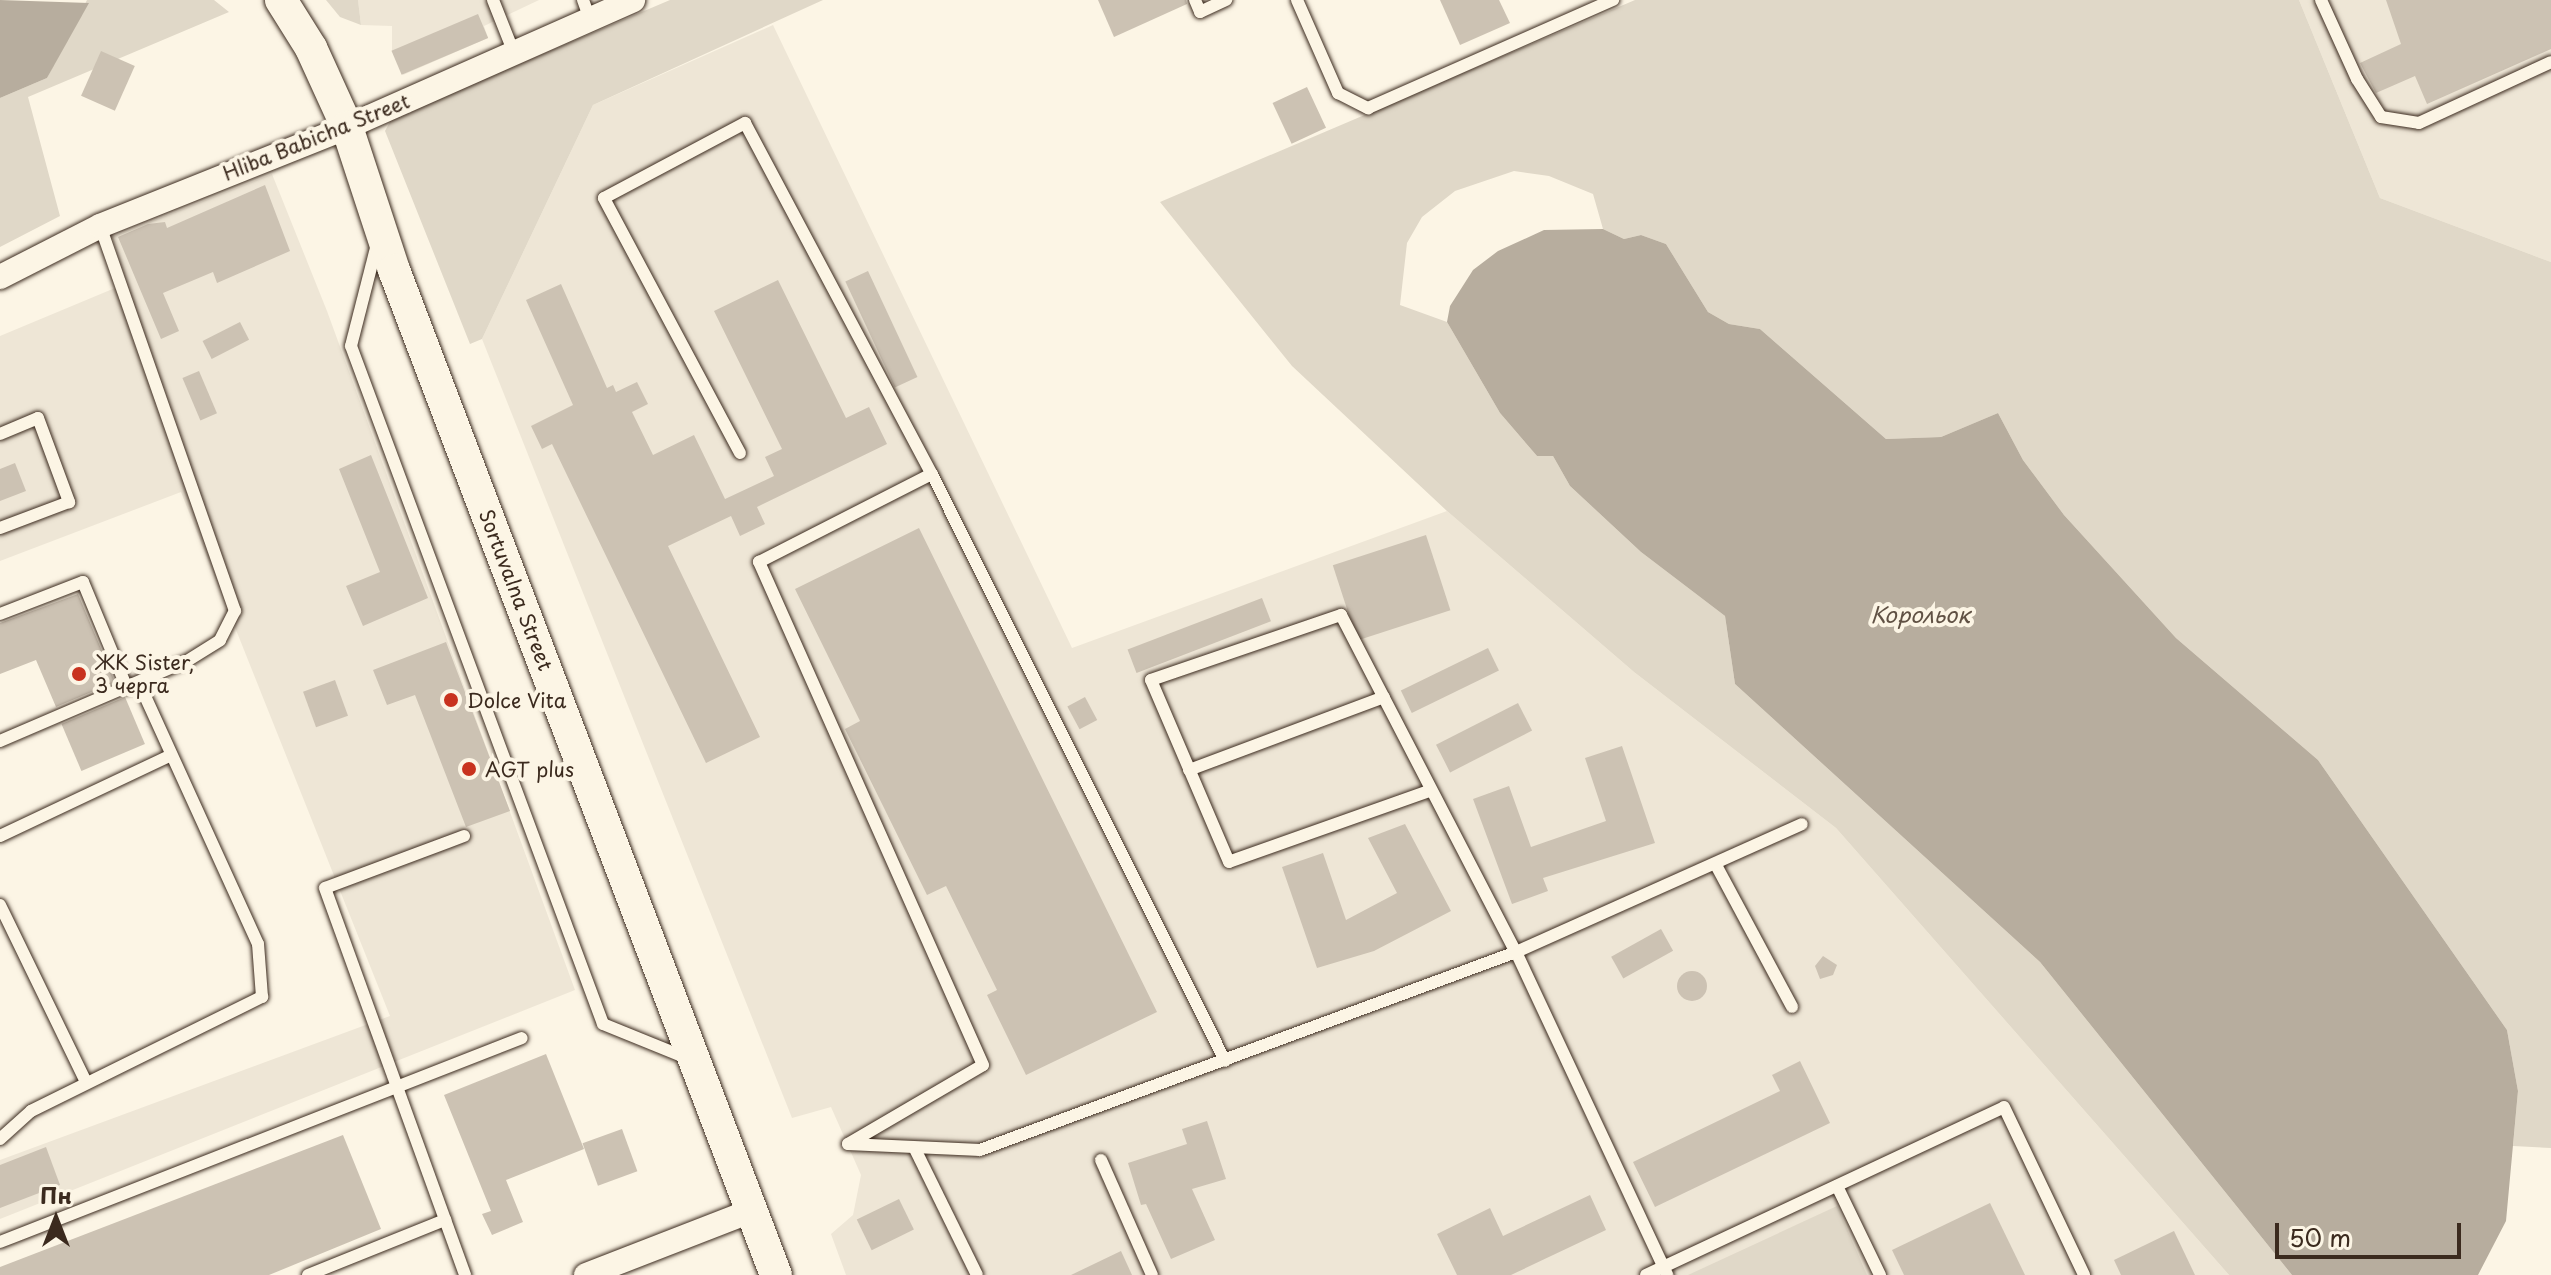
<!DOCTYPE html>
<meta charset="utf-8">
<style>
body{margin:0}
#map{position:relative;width:2551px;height:1275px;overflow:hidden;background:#fcf5e5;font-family:"Playpen Sans",sans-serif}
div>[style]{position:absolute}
.built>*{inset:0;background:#eee6d6}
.green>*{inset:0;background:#e0d8c8}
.water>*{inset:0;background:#b7ad9e}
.building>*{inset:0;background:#ccc2b3;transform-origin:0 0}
.round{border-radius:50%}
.roads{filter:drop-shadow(0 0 2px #3b2a1e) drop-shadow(0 0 2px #3b2a1e)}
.service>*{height:12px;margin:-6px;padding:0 6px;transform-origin:6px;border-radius:6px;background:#fcf5e5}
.minor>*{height:24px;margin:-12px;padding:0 12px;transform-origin:12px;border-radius:12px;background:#fcf5e5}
.tertiary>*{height:32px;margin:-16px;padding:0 16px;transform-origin:16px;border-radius:16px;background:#fcf5e5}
.dots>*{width:22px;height:22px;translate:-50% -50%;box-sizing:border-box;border:4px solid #fcf5e5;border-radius:50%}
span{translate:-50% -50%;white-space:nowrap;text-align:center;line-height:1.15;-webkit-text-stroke:8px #fcf5e5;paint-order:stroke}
.street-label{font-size:20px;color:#3b2a1e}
.poi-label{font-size:20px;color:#3b2a1e}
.left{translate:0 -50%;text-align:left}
.water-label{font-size:22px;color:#605144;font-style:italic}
.north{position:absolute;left:16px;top:1179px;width:80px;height:80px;-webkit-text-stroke:6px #fcf5e5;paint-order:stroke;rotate:0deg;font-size:22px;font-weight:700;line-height:32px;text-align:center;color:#3b2a1e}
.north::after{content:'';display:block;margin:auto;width:28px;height:36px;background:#3b2a1e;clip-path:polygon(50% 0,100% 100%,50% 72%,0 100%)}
.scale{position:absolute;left:2275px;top:1223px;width:186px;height:36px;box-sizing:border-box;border:4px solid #3b2a1e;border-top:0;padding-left:10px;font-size:24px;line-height:28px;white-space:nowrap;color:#3b2a1e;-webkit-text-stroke:6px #fcf5e5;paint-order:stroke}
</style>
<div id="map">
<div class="built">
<div style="clip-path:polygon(358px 0,539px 0,484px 26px,488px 38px,403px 75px,392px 51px,392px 26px,361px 25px)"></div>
<div style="clip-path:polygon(2299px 0,2551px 0,2551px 262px,2380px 198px)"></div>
<div style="clip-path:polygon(773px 25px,1072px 648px,1447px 511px,1634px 672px,1836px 828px,2229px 1275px,846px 1275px,831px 1234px,853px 1215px,861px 1175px,831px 1107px,792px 1118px,482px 339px,593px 105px)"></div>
<div style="clip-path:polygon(272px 174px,327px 311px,575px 990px,0 1219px,0 1160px,390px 1016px,181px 492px,0 561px,0 336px,127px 283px,112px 237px)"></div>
</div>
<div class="green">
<div style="clip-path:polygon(87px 0,214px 0,229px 12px,28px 97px,60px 216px,0 247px,0 98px,47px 78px)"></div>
<div style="clip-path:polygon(326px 0,358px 0,361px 25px,340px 17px)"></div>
<div style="clip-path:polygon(670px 0,823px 0,593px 105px,482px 339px,470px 344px,385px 131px,392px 118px)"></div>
<div style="clip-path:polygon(1635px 0,2299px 0,2380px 198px,2551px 262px,2551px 1148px,2513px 1146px,2518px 1091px,2507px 1030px,2318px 760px,2176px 638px,2064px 515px,2023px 460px,1998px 413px,1941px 437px,1886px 439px,1760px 329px,1729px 324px,1708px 312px,1666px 244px,1641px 235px,1624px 239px,1603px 229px,1593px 194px,1549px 176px,1514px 171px,1455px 191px,1422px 217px,1407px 243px,1400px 305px,1447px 322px,1500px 413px,1537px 456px,1553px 456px,1570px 486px,1641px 552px,1725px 616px,1735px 684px,2040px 962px,2292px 1275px,2229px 1275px,1836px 828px,1634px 672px,1447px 511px,1292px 366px,1160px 202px)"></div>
<div style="clip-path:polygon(1837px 1206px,1867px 1275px,1688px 1275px)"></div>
</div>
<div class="water">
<div style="clip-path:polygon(0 0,89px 3px,47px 78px,0 98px)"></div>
<div style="clip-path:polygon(1603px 229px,1624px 239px,1641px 235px,1666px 244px,1708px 312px,1729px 324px,1760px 329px,1886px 439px,1941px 437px,1998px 413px,2023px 460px,2064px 515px,2176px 638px,2318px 760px,2507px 1030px,2518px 1091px,2506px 1221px,2478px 1275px,2292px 1275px,2040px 962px,1735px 684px,1725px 616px,1641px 552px,1570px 486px,1553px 456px,1537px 456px,1500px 413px,1447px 322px,1450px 306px,1473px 270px,1498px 251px,1544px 230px)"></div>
</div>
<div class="building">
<div style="clip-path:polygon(1098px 0,1186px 0,1187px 4px,1114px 37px)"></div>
<div style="clip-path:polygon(1440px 0,1499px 0,1510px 23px,1460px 45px)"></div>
<div style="clip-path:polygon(2386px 0,2551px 0,2551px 49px,2427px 104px,2415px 76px,2376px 93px,2360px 63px,2401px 44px)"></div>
<div style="left:478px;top:14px;width:26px;height:94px;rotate:67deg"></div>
<div style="left:101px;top:51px;width:37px;height:49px;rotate:24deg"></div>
<div style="left:1307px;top:87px;width:45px;height:38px;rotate:65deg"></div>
<div style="clip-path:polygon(265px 185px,290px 251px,217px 283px,213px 272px,163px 293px,179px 331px,161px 339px,118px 237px,148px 224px,165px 222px,167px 228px)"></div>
<div style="left:868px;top:271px;width:117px;height:25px;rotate:65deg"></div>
<div style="clip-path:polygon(778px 280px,846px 418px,869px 407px,887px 444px,757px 507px,765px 524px,740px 536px,731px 516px,668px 546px,760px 737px,706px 763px,552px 444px,542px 449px,531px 426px,573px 405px,526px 300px,561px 284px,607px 388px,613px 385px,616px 392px,637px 382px,648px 404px,632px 412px,653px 455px,694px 435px,725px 499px,774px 476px,765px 457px,782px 449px,714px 311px)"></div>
<div style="left:240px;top:322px;width:20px;height:42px;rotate:63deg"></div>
<div style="left:199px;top:371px;width:46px;height:18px;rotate:67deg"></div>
<div style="clip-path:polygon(371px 455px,428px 598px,363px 626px,346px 586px,380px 572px,339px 469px)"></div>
<div style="clip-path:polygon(15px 463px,26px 491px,0 501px,0 469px)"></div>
<div style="clip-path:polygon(919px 528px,1157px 1012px,1026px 1075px,987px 995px,997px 990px,946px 886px,927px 895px,845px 729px,860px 721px,795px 589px)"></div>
<div style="left:1426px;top:535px;width:79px;height:98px;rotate:72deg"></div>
<div style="clip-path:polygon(78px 594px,115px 682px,56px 707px,36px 660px,0 674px,0 623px)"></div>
<div style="left:1262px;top:598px;width:25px;height:144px;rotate:69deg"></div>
<div style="clip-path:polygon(446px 642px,510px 811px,466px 827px,415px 695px,387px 705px,373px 670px)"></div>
<div style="left:1488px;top:648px;width:25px;height:97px;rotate:64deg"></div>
<div style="left:335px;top:680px;width:38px;height:34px;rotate:70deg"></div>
<div style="left:125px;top:697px;width:51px;height:69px;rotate:67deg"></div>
<div style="left:1085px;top:697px;width:26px;height:20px;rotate:62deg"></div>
<div style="left:1518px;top:703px;width:31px;height:92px;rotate:63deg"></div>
<div style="clip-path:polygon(1622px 746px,1655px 843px,1543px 878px,1548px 891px,1512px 904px,1473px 799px,1509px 786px,1531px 847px,1606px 821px,1585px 758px)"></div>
<div style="clip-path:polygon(1405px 824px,1451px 911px,1374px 951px,1317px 968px,1282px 867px,1323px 853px,1346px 920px,1397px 893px,1368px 838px)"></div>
<div style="left:1661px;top:929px;width:25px;height:57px;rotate:61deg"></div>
<div style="clip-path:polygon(1823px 956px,1837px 965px,1833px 975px,1820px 979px,1815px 966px)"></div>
<div class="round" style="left:1677px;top:971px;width:30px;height:30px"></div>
<div style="clip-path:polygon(546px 1054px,584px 1149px,506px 1180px,523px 1222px,492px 1235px,482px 1214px,491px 1211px,444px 1095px)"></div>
<div style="clip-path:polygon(1800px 1061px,1830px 1123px,1655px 1207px,1633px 1162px,1780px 1091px,1772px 1075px)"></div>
<div style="clip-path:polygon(1207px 1121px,1226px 1179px,1192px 1189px,1215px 1240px,1171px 1259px,1146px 1204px,1141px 1205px,1128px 1163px,1187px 1144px,1182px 1129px)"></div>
<div style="left:622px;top:1129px;width:45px;height:42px;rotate:70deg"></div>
<div style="clip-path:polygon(343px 1135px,381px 1229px,269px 1275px,0 1275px,0 1267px)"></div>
<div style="clip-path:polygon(46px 1147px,60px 1185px,0 1208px,0 1165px)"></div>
<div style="clip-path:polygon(1590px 1195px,1606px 1230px,1511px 1275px,1457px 1275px,1437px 1234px,1490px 1208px,1503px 1236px)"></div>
<div style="left:899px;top:1199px;width:34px;height:47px;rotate:64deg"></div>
<div style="clip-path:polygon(1990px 1203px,2025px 1275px,1904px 1275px,1892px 1250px)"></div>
<div style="clip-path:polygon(2174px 1231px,2195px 1275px,2121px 1275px,2114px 1260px)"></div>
<div style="clip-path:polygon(1121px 1251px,1132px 1275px,1071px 1275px)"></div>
</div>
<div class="roads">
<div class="service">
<div style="left:493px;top:0;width:57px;rotate:68.4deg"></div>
<div style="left:583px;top:0;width:20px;rotate:70deg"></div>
<div style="left:1195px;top:0;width:13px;rotate:67deg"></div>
<div style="left:1200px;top:12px;width:29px;rotate:-25deg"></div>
<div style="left:1297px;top:0;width:102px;rotate:66.2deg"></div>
<div style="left:1338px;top:93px;width:34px;rotate:27deg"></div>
<div style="left:1368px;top:108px;width:268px;rotate:-23.8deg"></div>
<div style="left:2321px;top:0;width:87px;rotate:65.5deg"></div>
<div style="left:2357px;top:79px;width:45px;rotate:57.7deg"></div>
<div style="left:2381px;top:117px;width:38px;rotate:9deg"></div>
<div style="left:2419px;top:123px;width:145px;rotate:-24.8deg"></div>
<div style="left:377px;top:244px;width:105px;rotate:104.3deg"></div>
<div style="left:351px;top:346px;width:723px;rotate:69.61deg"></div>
<div style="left:603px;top:1024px;width:93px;rotate:22.1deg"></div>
<div style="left:0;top:434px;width:41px;rotate:-22.8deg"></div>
<div style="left:38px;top:418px;width:90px;rotate:69.7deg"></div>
<div style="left:69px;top:502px;width:74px;rotate:159.4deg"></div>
<div style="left:740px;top:453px;width:289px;rotate:-118.1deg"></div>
<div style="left:604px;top:198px;width:160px;rotate:-28deg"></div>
<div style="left:745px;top:123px;width:398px;rotate:62deg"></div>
<div style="left:932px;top:474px;width:656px;rotate:63.47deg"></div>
<div style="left:0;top:614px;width:89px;rotate:-21.1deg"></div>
<div style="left:83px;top:582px;width:115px;rotate:67.5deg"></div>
<div style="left:0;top:741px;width:203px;rotate:-23.2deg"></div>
<div style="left:187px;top:661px;width:39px;rotate:-32deg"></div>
<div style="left:220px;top:640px;width:33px;rotate:-63deg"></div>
<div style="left:235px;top:611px;width:408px;rotate:-109.3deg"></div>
<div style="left:1189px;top:770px;width:208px;rotate:-20.5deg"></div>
<div style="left:1429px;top:791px;width:212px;rotate:160.5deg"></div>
<div style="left:1229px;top:862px;width:198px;rotate:-113.2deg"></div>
<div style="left:1151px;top:680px;width:201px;rotate:-18.9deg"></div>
<div style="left:1341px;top:615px;width:380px;rotate:62.6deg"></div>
<div style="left:1516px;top:952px;width:357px;rotate:64.9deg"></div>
<div style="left:0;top:836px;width:187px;rotate:-25.3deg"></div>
<div style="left:464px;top:836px;width:148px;rotate:159.5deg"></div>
<div style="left:325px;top:888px;width:412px;rotate:70.1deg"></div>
<div style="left:1716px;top:865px;width:161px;rotate:61.8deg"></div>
<div style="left:0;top:905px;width:197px;rotate:64.1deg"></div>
<div style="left:0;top:1139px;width:42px;rotate:-42.1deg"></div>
<div style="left:31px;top:1111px;width:258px;rotate:-26.3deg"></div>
<div style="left:262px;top:997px;width:53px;rotate:-94.3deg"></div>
<div style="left:258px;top:944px;width:287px;rotate:-114.5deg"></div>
<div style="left:848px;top:1144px;width:132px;rotate:2.6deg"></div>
<div style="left:980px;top:1150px;width:571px;rotate:-20.27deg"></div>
<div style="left:1516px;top:952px;width:313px;rotate:-24.1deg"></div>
<div style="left:848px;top:1144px;width:156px;rotate:-30.3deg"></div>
<div style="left:983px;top:1065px;width:551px;rotate:-114deg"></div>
<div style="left:759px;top:562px;width:194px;rotate:-27deg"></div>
<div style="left:915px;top:1149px;width:140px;rotate:63.8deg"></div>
<div style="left:1101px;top:1160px;width:126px;rotate:66.1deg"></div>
<div style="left:1837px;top:1186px;width:99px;rotate:64.2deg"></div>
<div style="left:0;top:1242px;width:560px;rotate:-21.35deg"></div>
<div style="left:308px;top:1275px;width:148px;rotate:-21.9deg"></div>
<div style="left:1646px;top:1275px;width:395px;rotate:-25.1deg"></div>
<div style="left:2004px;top:1107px;width:186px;rotate:64.5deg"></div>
</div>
<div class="minor">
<div style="left:0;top:277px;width:112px;rotate:-27deg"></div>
<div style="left:100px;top:226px;width:266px;rotate:-21.8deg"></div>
<div style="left:347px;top:127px;width:313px;rotate:-23.9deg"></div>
<div style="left:586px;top:1275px;width:177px;rotate:-21.2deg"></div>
</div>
<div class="tertiary">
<div style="left:281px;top:0;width:57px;rotate:58deg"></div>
<div style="left:311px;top:48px;width:87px;rotate:65.5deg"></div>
<div style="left:347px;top:127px;width:151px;rotate:71.8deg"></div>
<div style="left:394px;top:270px;width:1075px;rotate:69.19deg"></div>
</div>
</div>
<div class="dots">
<div style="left:79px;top:674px;background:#c8321e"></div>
<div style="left:451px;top:700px;background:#c8321e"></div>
<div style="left:469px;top:769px;background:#c8321e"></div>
</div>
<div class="street-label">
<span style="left:316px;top:137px;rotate:-22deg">Hliba Babicha Street</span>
<span style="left:516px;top:590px;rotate:69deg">Sortuvalna Street</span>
</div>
<div class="poi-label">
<span class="left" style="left:95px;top:674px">ЖК Sister,<br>3 черга</span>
<span class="left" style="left:467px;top:700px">Dolce Vita</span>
<span class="left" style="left:485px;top:769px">AGT plus</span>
</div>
<div class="water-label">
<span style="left:1920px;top:614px">Корольок</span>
</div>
<div class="north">Пн</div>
<div class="scale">50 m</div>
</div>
